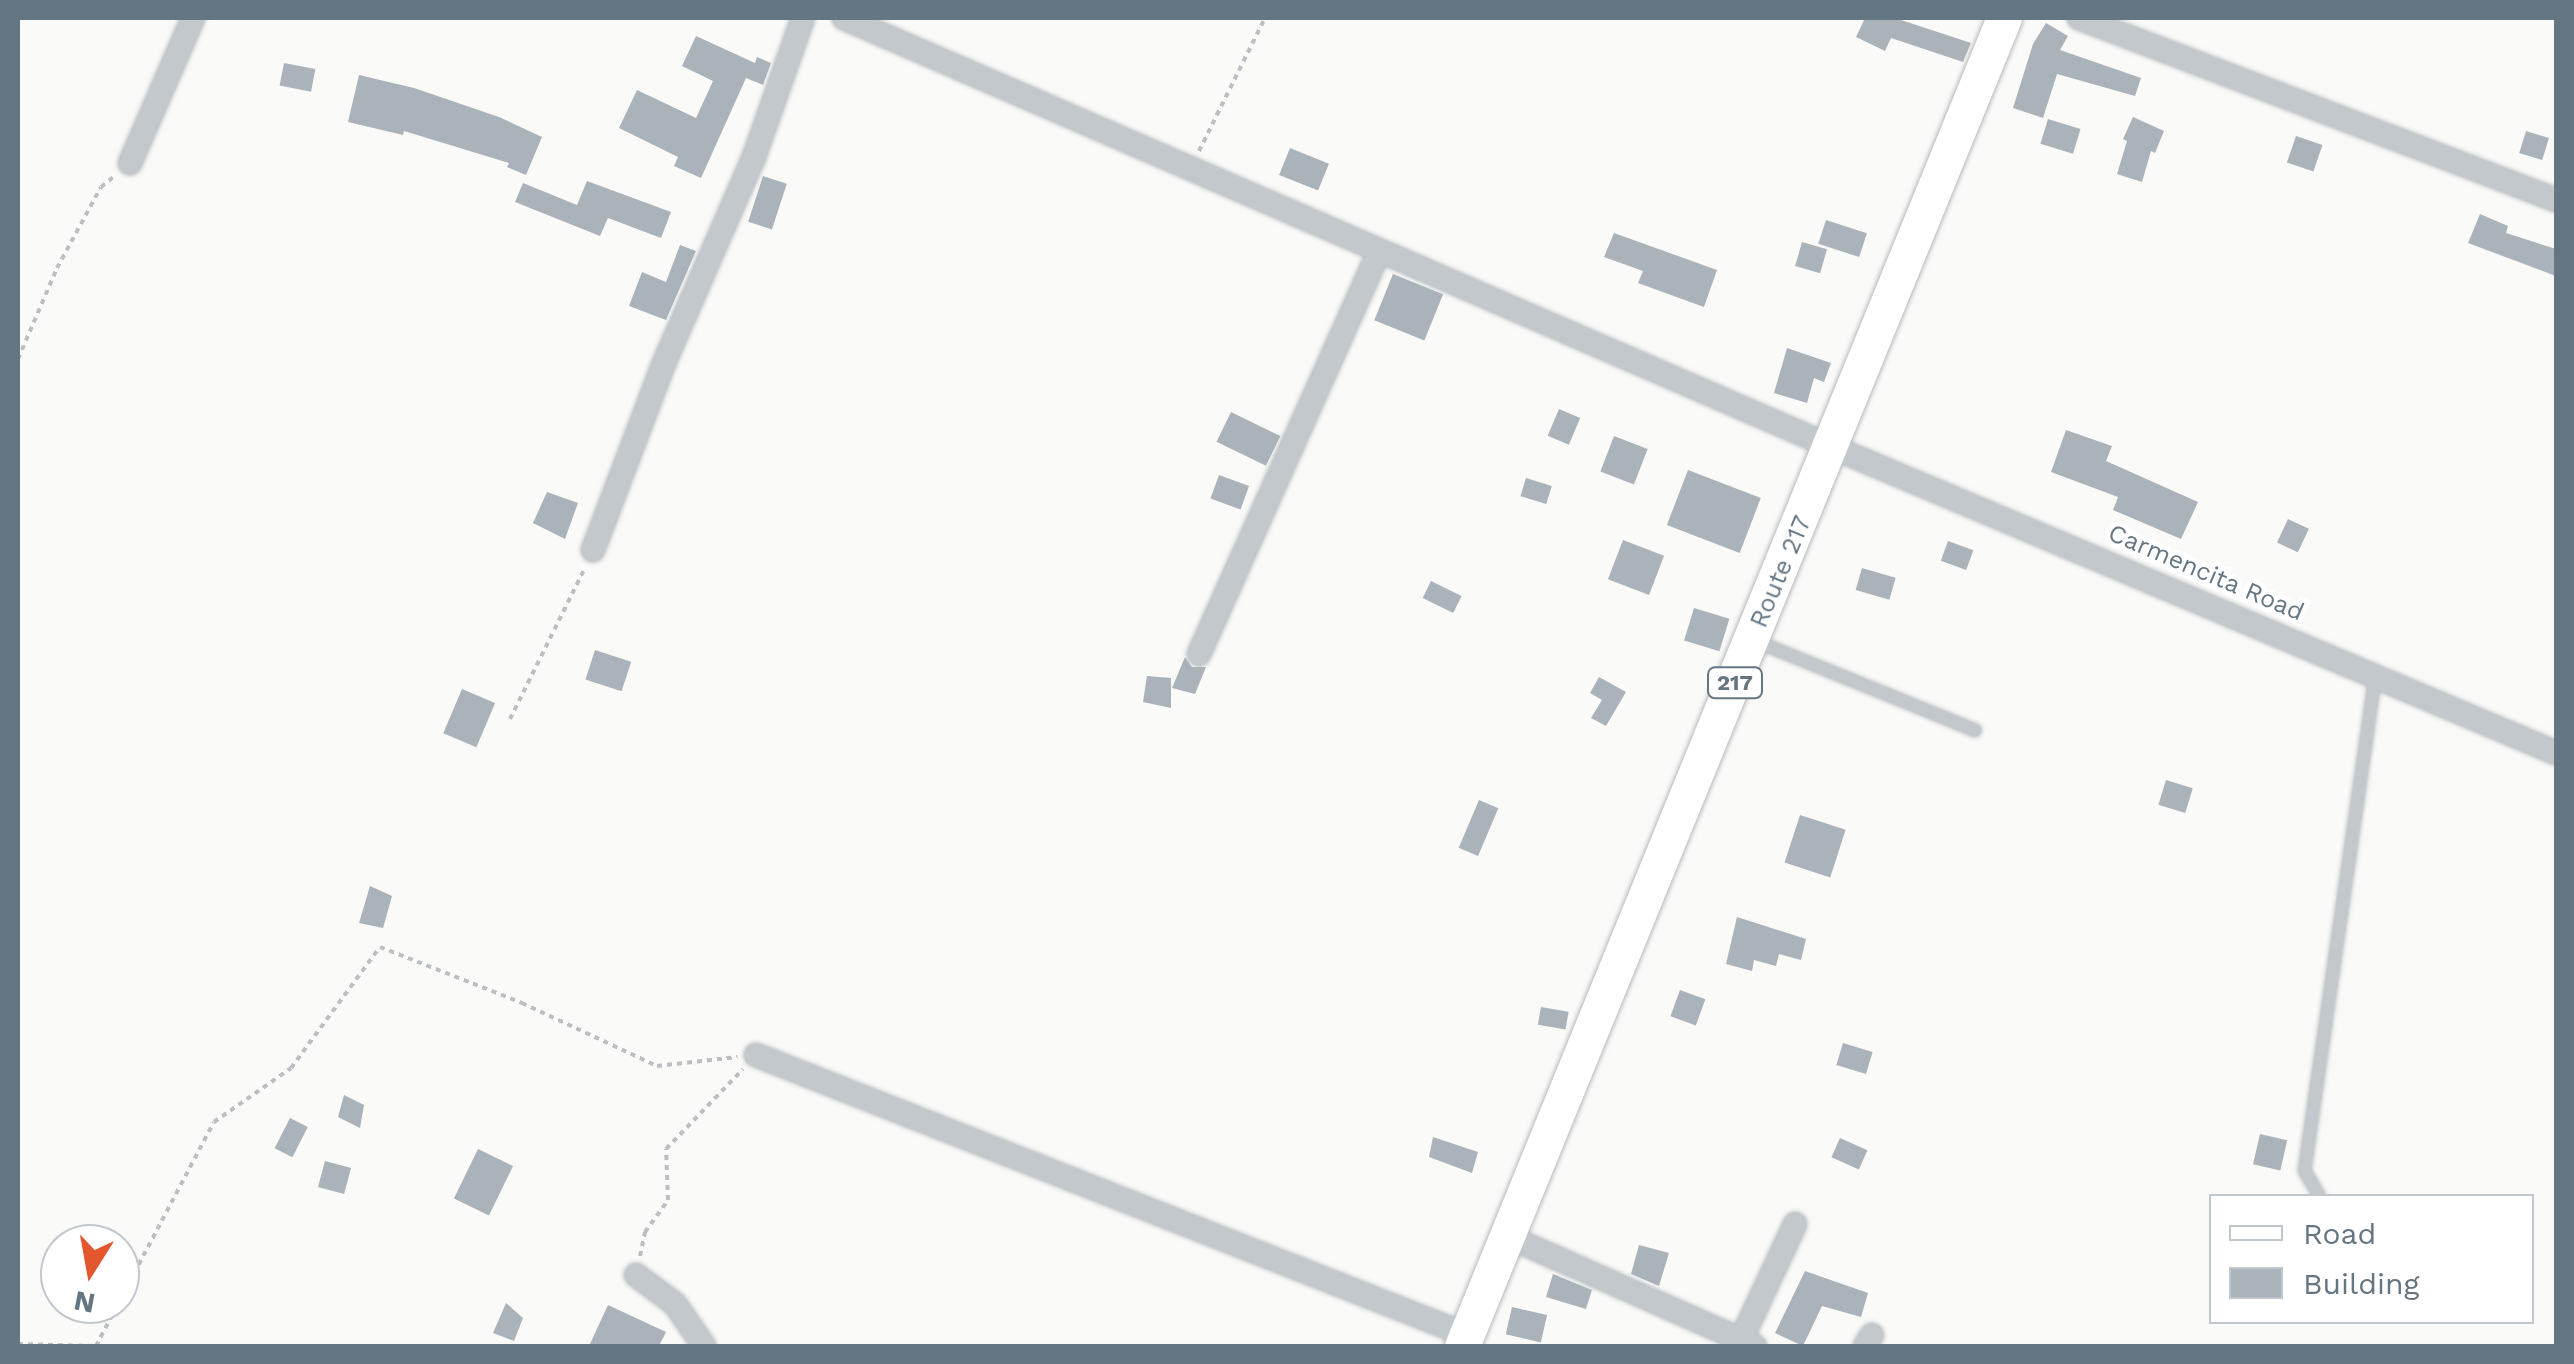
<!DOCTYPE html>
<style>
body{margin:0}
#map{position:relative;width:2574px;height:1364px;overflow:hidden;background:#fafaf8;font-family:"Work Sans",sans-serif}
div>[style]{position:absolute}
.building>*{inset:0;background:#aab3b9;transform-origin:0 0}
.path>*{height:4px;margin-top:-2px;transform-origin:0;background:repeating-linear-gradient(90deg,#bbbfc2 0 5px,transparent 0 10px)}
.roads{filter:drop-shadow(0 0 2px #b5babe) drop-shadow(0 0 2px #b5babe)}
.service>*{height:11px;margin:-5.5px;padding:0 5.5px;transform-origin:5.5px;border-radius:5.5px;background:#c3c8cc}
.minor>*{height:22px;margin:-11px;padding:0 11px;transform-origin:11px;border-radius:11px;background:#c3c8cc}
.primary>*{height:35px;margin:-17.5px;padding:0 17.5px;transform-origin:17.5px;border-radius:17.5px;background:#fff}
span{translate:-50% -50%;white-space:nowrap;text-align:center;line-height:1.15;-webkit-text-stroke:10px #fff;paint-order:stroke}
.shield-label span{padding:2px 8px;background:#fff;border:2px solid;border-radius:8px;-webkit-text-stroke-width:0}
.shield-label{font-size:22px;color:#657683;font-weight:700}
.street-label{font-size:25px;color:#657683}
.frame{position:absolute;inset:0;border:20px solid #657683;pointer-events:none}
.legend{position:absolute;left:2209px;top:1194px;width:325px;height:130px;box-sizing:border-box;background:#fff;border:2px solid #c1c8cd;margin:0;padding:12px 18px;list-style:none;font-size:30px;color:#657683}
.legend li{display:flex;align-items:center;gap:20px;height:50px}
.legend b{width:50px;border:2px solid #c1c8cd}
.north{position:absolute;left:40px;top:1224px;width:100px;height:100px;box-sizing:border-box;background:#fff;border:2px solid #c1c8cd;border-radius:50%;rotate:191deg;font-size:28px;font-weight:700;line-height:40px;text-align:center;color:#657683}
.north::after{content:'';display:block;margin:auto;width:35px;height:45px;background:#e4572e;clip-path:polygon(50% 0,100% 100%,50% 72%,0 100%)}
</style>
<div id="map">
<div class="building">
<div style="clip-path:polygon(1865px 18px,1895px 18px,1971px 43px,1963px 62px,1891px 38px,1885px 51px,1856px 37px)"></div>
<div style="clip-path:polygon(2046px 23px,2068px 36px,2060px 50px,2141px 78px,2135px 96px,2057px 74px,2043px 118px,2013px 108px,2033px 44px)"></div>
<div style="clip-path:polygon(696px 36px,755px 63px,757px 57px,771px 63px,763px 85px,746px 78px,701px 178px,674px 166px,678px 157px,619px 128px,637px 90px,696px 118px,713px 81px,682px 66px)"></div>
<div style="left:284px;top:63px;width:32px;height:23px;rotate:11deg"></div>
<div style="clip-path:polygon(359px 75px,414px 88px,499px 117px,542px 137px,526px 175px,507px 167px,509px 163px,404px 131px,403px 135px,348px 122px)"></div>
<div style="clip-path:polygon(2133px 117px,2164px 131px,2155px 153px,2151px 151px,2142px 182px,2117px 174px,2127px 141px,2123px 139px)"></div>
<div style="left:2048px;top:119px;width:34px;height:26px;rotate:17deg"></div>
<div style="left:2526px;top:131px;width:24px;height:23px;rotate:17deg"></div>
<div style="left:2296px;top:136px;width:28px;height:28px;rotate:19deg"></div>
<div style="left:1290px;top:148px;width:42px;height:29px;rotate:22deg"></div>
<div style="left:763px;top:176px;width:25px;height:48px;rotate:18deg"></div>
<div style="clip-path:polygon(587px 181px,671px 212px,661px 238px,608px 218px,600px 236px,515px 202px,523px 183px,577px 205px)"></div>
<div style="clip-path:polygon(2480px 214px,2508px 226px,2506px 233px,2556px 249px,2556px 276px,2468px 243px)"></div>
<div style="left:1826px;top:220px;width:43px;height:25px;rotate:18deg"></div>
<div style="clip-path:polygon(1614px 233px,1717px 270px,1704px 307px,1638px 283px,1643px 271px,1604px 257px)"></div>
<div style="left:1802px;top:242px;width:26px;height:25px;rotate:16deg"></div>
<div style="clip-path:polygon(680px 245px,696px 251px,666px 320px,629px 306px,642px 272px,666px 282px)"></div>
<div style="left:1393px;top:274px;width:54px;height:50px;rotate:22deg"></div>
<div style="clip-path:polygon(1787px 348px,1831px 363px,1824px 382px,1814px 378px,1807px 403px,1774px 393px)"></div>
<div style="left:1559px;top:409px;width:23px;height:29px;rotate:23deg"></div>
<div style="left:1231px;top:412px;width:55px;height:33px;rotate:26deg"></div>
<div style="clip-path:polygon(2066px 430px,2112px 446px,2106px 461px,2198px 502px,2181px 539px,2113px 510px,2118px 497px,2051px 472px)"></div>
<div style="left:1614px;top:436px;width:36px;height:38px;rotate:21deg"></div>
<div style="left:1688px;top:470px;width:78px;height:59px;rotate:21deg"></div>
<div style="left:1219px;top:475px;width:32px;height:25px;rotate:20deg"></div>
<div style="left:1526px;top:478px;width:27px;height:19px;rotate:17deg"></div>
<div style="clip-path:polygon(547px 492px,578px 503px,565px 539px,533px 523px)"></div>
<div style="left:2288px;top:519px;width:23px;height:26px;rotate:25deg"></div>
<div style="left:1623px;top:540px;width:44px;height:42px;rotate:21deg"></div>
<div style="left:1948px;top:541px;width:27px;height:21px;rotate:20deg"></div>
<div style="left:1862px;top:568px;width:35px;height:23px;rotate:16deg"></div>
<div style="left:1431px;top:581px;width:34px;height:19px;rotate:26deg"></div>
<div style="left:1694px;top:608px;width:37px;height:34px;rotate:17deg"></div>
<div style="left:595px;top:650px;width:38px;height:31px;rotate:18deg"></div>
<div style="clip-path:polygon(1185px 657px,1192px 667px,1206px 667px,1195px 694px,1172px 688px)"></div>
<div style="clip-path:polygon(1147px 676px,1171px 678px,1171px 708px,1143px 702px)"></div>
<div style="clip-path:polygon(1599px 677px,1626px 692px,1606px 726px,1591px 718px,1602px 700px,1590px 693px)"></div>
<div style="left:462px;top:689px;width:36px;height:48px;rotate:23deg"></div>
<div style="left:2166px;top:780px;width:28px;height:26px;rotate:17deg"></div>
<div style="left:1479px;top:800px;width:21px;height:52px;rotate:23deg"></div>
<div style="left:1800px;top:815px;width:48px;height:50px;rotate:18deg"></div>
<div style="clip-path:polygon(370px 886px,392px 896px,383px 928px,359px 923px)"></div>
<div style="clip-path:polygon(1737px 917px,1806px 939px,1801px 960px,1779px 954px,1776px 966px,1754px 960px,1752px 971px,1726px 964px)"></div>
<div style="left:1680px;top:990px;width:27px;height:28px;rotate:20deg"></div>
<div style="left:1541px;top:1007px;width:28px;height:18px;rotate:10deg"></div>
<div style="left:1843px;top:1043px;width:31px;height:23px;rotate:17deg"></div>
<div style="clip-path:polygon(344px 1095px,364px 1105px,360px 1128px,338px 1117px)"></div>
<div style="left:290px;top:1118px;width:20px;height:34px;rotate:27deg"></div>
<div style="left:2260px;top:1134px;width:28px;height:31px;rotate:13deg"></div>
<div style="clip-path:polygon(1433px 1137px,1478px 1152px,1472px 1173px,1429px 1157px)"></div>
<div style="left:1840px;top:1138px;width:30px;height:21px;rotate:24deg"></div>
<div style="left:478px;top:1149px;width:39px;height:55px;rotate:26deg"></div>
<div style="left:325px;top:1161px;width:27px;height:27px;rotate:15deg"></div>
<div style="clip-path:polygon(1639px 1245px,1669px 1253px,1659px 1286px,1631px 1274px)"></div>
<div style="clip-path:polygon(1805px 1271px,1868px 1293px,1861px 1317px,1822px 1306px,1803px 1346px,1775px 1333px)"></div>
<div style="clip-path:polygon(1553px 1274px,1592px 1290px,1586px 1309px,1546px 1297px)"></div>
<div style="clip-path:polygon(506px 1303px,523px 1318px,514px 1341px,493px 1333px)"></div>
<div style="clip-path:polygon(608px 1305px,666px 1332px,659px 1346px,589px 1346px)"></div>
<div style="left:1512px;top:1307px;width:36px;height:28px;rotate:13deg"></div>
</div>
<div class="path">
<div style="left:1199px;top:151px;width:148px;rotate:-63.6deg"></div>
<div style="left:18px;top:359px;width:99px;rotate:-66.8deg"></div>
<div style="left:57px;top:268px;width:92px;rotate:-61.5deg"></div>
<div style="left:101px;top:187px;width:19px;rotate:-39deg"></div>
<div style="left:510px;top:719px;width:169px;rotate:-63.6deg"></div>
<div style="left:640px;top:1256px;width:25px;rotate:-78deg"></div>
<div style="left:645px;top:1232px;width:39px;rotate:-54deg"></div>
<div style="left:668px;top:1200px;width:51px;rotate:-92.2deg"></div>
<div style="left:666px;top:1149px;width:111px;rotate:-46.1deg"></div>
<div style="left:120px;top:1300px;width:201px;rotate:-62.2deg"></div>
<div style="left:214px;top:1122px;width:94px;rotate:-35deg"></div>
<div style="left:291px;top:1068px;width:150px;rotate:-53.7deg"></div>
<div style="left:380px;top:947px;width:153px;rotate:21.5deg"></div>
<div style="left:522px;top:1003px;width:149px;rotate:25deg"></div>
<div style="left:657px;top:1066px;width:81px;rotate:-6.4deg"></div>
<div style="left:18px;top:1344px;width:78px;rotate:1.5deg"></div>
<div style="left:96px;top:1346px;width:47px;rotate:-62.4deg"></div>
</div>
<div class="roads">
<div class="service">
<div style="left:1756px;top:641px;width:236px;rotate:22.1deg"></div>
<div style="left:2319px;top:1196px;width:30px;rotate:-120deg"></div>
<div style="left:2304px;top:1170px;width:501px;rotate:-81.85deg"></div>
</div>
<div class="minor">
<div style="left:844px;top:18px;width:1077px;rotate:23.47deg"></div>
<div style="left:1832px;top:447px;width:786px;rotate:22.91deg"></div>
<div style="left:2079px;top:18px;width:511px;rotate:20.88deg"></div>
<div style="left:130px;top:163px;width:158px;rotate:-66.5deg"></div>
<div style="left:593px;top:550px;width:200px;rotate:-69.2deg"></div>
<div style="left:664px;top:363px;width:225px;rotate:-66.4deg"></div>
<div style="left:754px;top:157px;width:147px;rotate:-70.6deg"></div>
<div style="left:1199px;top:654px;width:441px;rotate:-65.9deg"></div>
<div style="left:756px;top:1055px;width:764px;rotate:21.5deg"></div>
<div style="left:1509px;top:1237px;width:269px;rotate:23.9deg"></div>
<div style="left:636px;top:1275px;width:49px;rotate:36.6deg"></div>
<div style="left:675px;top:1304px;width:51px;rotate:55.4deg"></div>
<div style="left:1741px;top:1340px;width:128px;rotate:-65deg"></div>
<div style="left:1865px;top:1346px;width:13px;rotate:-58deg"></div>
</div>
<div class="primary">
<div style="left:1462px;top:1346px;width:1434px;rotate:-67.8deg"></div>
</div>
</div>
<div class="shield-label">
<span style="left:1735px;top:683px">217</span>
</div>
<div class="street-label">
<span style="left:1781px;top:572px;rotate:-67deg">Route 217</span>
<span style="left:2206px;top:573px;rotate:23deg">Carmencita Road</span>
</div>
<div class="frame"></div>
<ul class="legend">
<li><b style="height:12px;background:#fff"></b>Road</li>
<li><b style="height:28px;background:#aab3b9"></b>Building</li>
</ul>
<div class="north">N</div>
</div>
